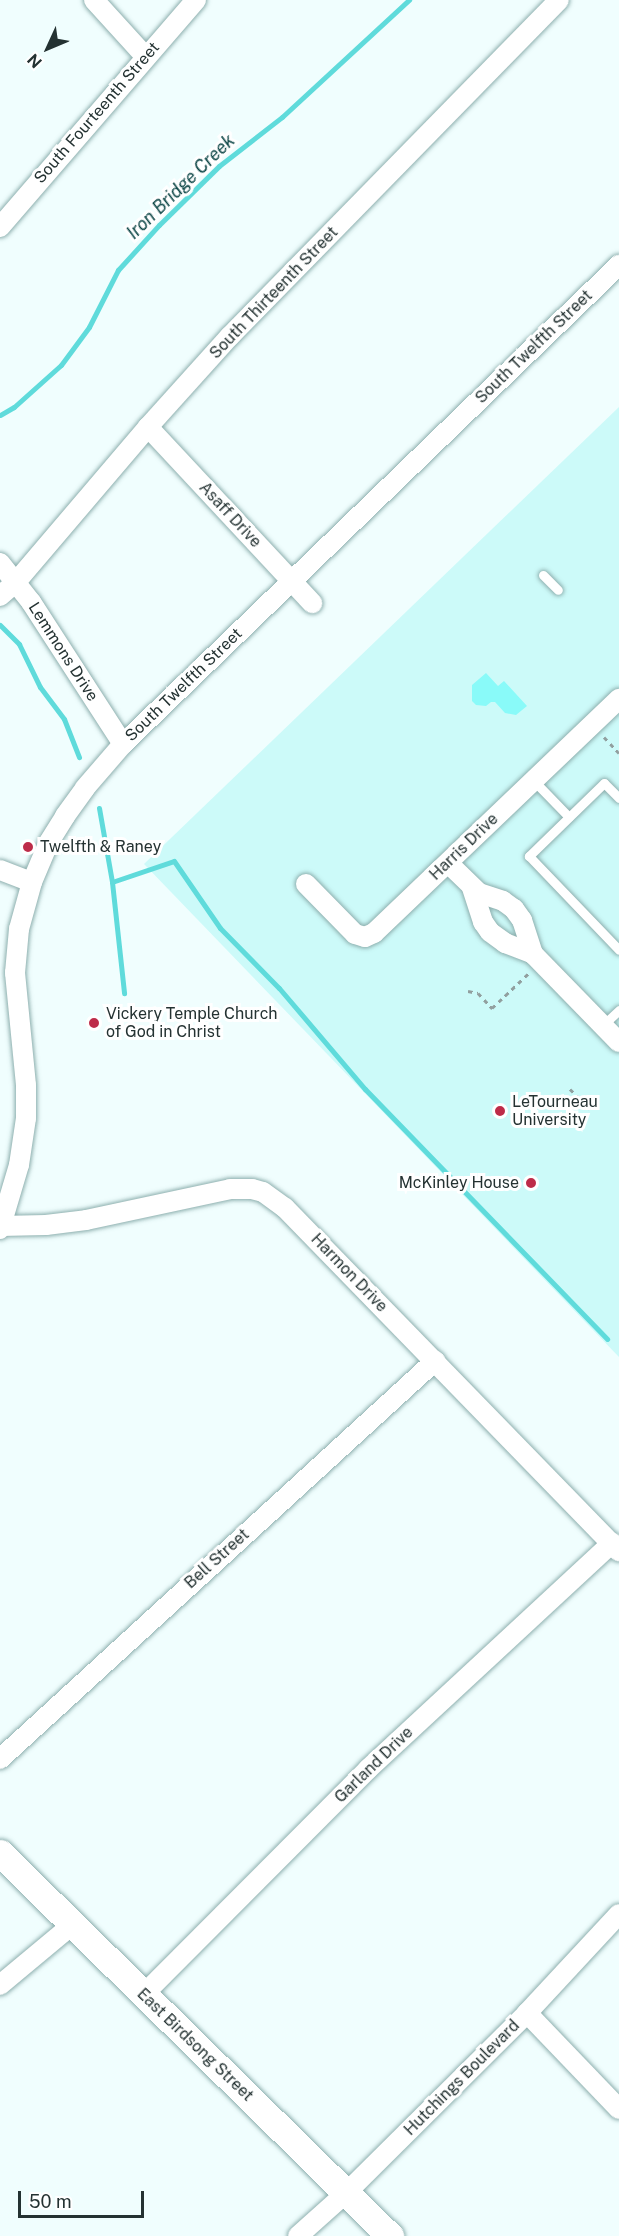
<!DOCTYPE html>
<style>
body{margin:0}
#map{position:relative;width:619px;height:2236px;overflow:hidden;background:#f0fefe;font-family:"Public Sans",sans-serif}
div>[style]{position:absolute}
.built>*{inset:0;background:#ccfaf9}
.green>*{inset:0;background:#89faf9}
.stream>*{height:5px;margin:-2.5px;padding:0 2.5px;transform-origin:2.5px;border-radius:2.5px;background:#5fdbdb}
.path>*{height:3px;margin-top:-1.5px;transform-origin:0;background:repeating-linear-gradient(90deg,#919f9f 0 4.5px,transparent 0 9px)}
.roads{filter:drop-shadow(0 0 2px #8dafae) drop-shadow(0 0 2px #8dafae)}
.lane>*{height:9px;margin:-4.5px;padding:0 4.5px;transform-origin:4.5px;border-radius:4.5px;background:#fff}
.street>*{height:20px;margin:-10px;padding:0 10px;transform-origin:10px;border-radius:10px;background:#fff}
.secondary>*{height:27px;margin:-13.5px;padding:0 13.5px;transform-origin:13.5px;border-radius:13.5px;background:#fff}
.dots>*{width:16px;height:16px;translate:-50% -50%;box-sizing:border-box;border:3px solid #fff;border-radius:50%}
span{translate:-50% -50%;white-space:nowrap;text-align:center;line-height:1.15;-webkit-text-stroke:6px #fff;paint-order:stroke}
.street-label{font-size:16px;color:#243232}
.poi-label{font-size:16px;color:#243232}
.left{translate:0 -50%;text-align:left}
.right{translate:-100% -50%;text-align:right}
.water-label{font-size:18px;color:#0b4545;font-style:italic}
.north{position:absolute;left:18px;top:18px;width:60px;height:60px;-webkit-text-stroke:4px #fff;paint-order:stroke;rotate:226deg;font-size:16px;font-weight:700;line-height:24px;text-align:center;color:#243232}
.north::after{content:'';display:block;margin:auto;width:21px;height:27px;background:#243232;clip-path:polygon(50% 0,100% 100%,50% 72%,0 100%)}
.scale{position:absolute;left:18px;top:2191px;width:126px;height:27px;box-sizing:border-box;border:3px solid #243232;border-top:0;padding-left:8px;font-size:18px;line-height:21px;white-space:nowrap;color:#243232;-webkit-text-stroke:4px #fff;paint-order:stroke}
</style>
<div id="map">
<div class="built">
<div style="clip-path:polygon(619px 407px,619px 1357px,144px 864px)"></div>
</div>
<div class="green">
<div style="clip-path:polygon(486px 673px,498px 686px,504px 681px,527px 706px,516px 715px,505px 713px,495px 702px,491px 702px,486px 706px,476px 705px,472px 701px,472px 685px)"></div>
</div>
<div class="stream">
<div style="left:0;top:415px;width:16px;rotate:-30deg"></div>
<div style="left:14px;top:407px;width:63px;rotate:-41.8deg"></div>
<div style="left:61px;top:365px;width:47px;rotate:-53.6deg"></div>
<div style="left:89px;top:327px;width:64px;rotate:-63deg"></div>
<div style="left:118px;top:270px;width:61px;rotate:-47.7deg"></div>
<div style="left:159px;top:225px;width:84px;rotate:-44.5deg"></div>
<div style="left:219px;top:166px;width:80px;rotate:-37.9deg"></div>
<div style="left:282px;top:117px;width:173px;rotate:-42.7deg"></div>
<div style="left:0;top:625px;width:27px;rotate:45deg"></div>
<div style="left:19px;top:644px;width:48px;rotate:64deg"></div>
<div style="left:40px;top:687px;width:40px;rotate:53deg"></div>
<div style="left:64px;top:719px;width:41px;rotate:68.5deg"></div>
<div style="left:99px;top:808px;width:75px;rotate:80deg"></div>
<div style="left:112px;top:882px;width:65px;rotate:-18.7deg"></div>
<div style="left:174px;top:861px;width:81px;rotate:55.5deg"></div>
<div style="left:220px;top:928px;width:84px;rotate:45.5deg"></div>
<div style="left:279px;top:988px;width:133px;rotate:49.6deg"></div>
<div style="left:365px;top:1089px;width:348px;rotate:45.9deg"></div>
<div style="left:112px;top:882px;width:112px;rotate:83.8deg"></div>
</div>
<div class="path">
<div style="left:604px;top:737px;width:22px;rotate:47deg"></div>
<div style="left:468px;top:991px;width:10px;rotate:11deg"></div>
<div style="left:478px;top:993px;width:21px;rotate:47deg"></div>
<div style="left:492px;top:1008px;width:51px;rotate:-43.4deg"></div>
<div style="left:570px;top:1089px;width:28px;rotate:45deg"></div>
</div>
<div class="roads">
<div class="lane">
<div style="left:543px;top:575px;width:21px;rotate:45deg"></div>
<div style="left:534px;top:781px;width:50px;rotate:45.8deg"></div>
<div style="left:619px;top:798px;width:21px;rotate:-135deg"></div>
<div style="left:604px;top:783px;width:105px;rotate:135.8deg"></div>
<div style="left:529px;top:856px;width:130px;rotate:46.2deg"></div>
<div style="left:603px;top:1025px;width:22px;rotate:-43deg"></div>
</div>
<div class="street">
<div style="left:94px;top:0;width:76px;rotate:47.7deg"></div>
<div style="left:0;top:227px;width:300px;rotate:-49.2deg"></div>
<div style="left:148px;top:427px;width:241px;rotate:47deg"></div>
<div style="left:0;top:563px;width:50px;rotate:51.5deg"></div>
<div style="left:31px;top:602px;width:169px;rotate:57.1deg"></div>
<div style="left:0;top:596px;width:21px;rotate:-41deg"></div>
<div style="left:16px;top:582px;width:204px;rotate:-49.6deg"></div>
<div style="left:148px;top:427px;width:122px;rotate:-48deg"></div>
<div style="left:230px;top:336px;width:470px;rotate:-45.6deg"></div>
<div style="left:448px;top:863px;width:43px;rotate:44.1deg"></div>
<div style="left:479px;top:893px;width:25px;rotate:18deg"></div>
<div style="left:503px;top:901px;width:14px;rotate:36deg"></div>
<div style="left:514px;top:909px;width:14px;rotate:54deg"></div>
<div style="left:522px;top:920px;width:36px;rotate:72deg"></div>
<div style="left:0;top:870px;width:34px;rotate:21deg"></div>
<div style="left:306px;top:884px;width:70px;rotate:45.6deg"></div>
<div style="left:355px;top:934px;width:10px;rotate:17deg"></div>
<div style="left:365px;top:937px;width:10px;rotate:-24deg"></div>
<div style="left:374px;top:933px;width:339px;rotate:-43.7deg"></div>
<div style="left:472px;top:888px;width:36px;rotate:72deg"></div>
<div style="left:483px;top:922px;width:12px;rotate:55deg"></div>
<div style="left:490px;top:932px;width:19px;rotate:36deg"></div>
<div style="left:505px;top:943px;width:30px;rotate:21deg"></div>
<div style="left:533px;top:954px;width:123px;rotate:45.7deg"></div>
<div style="left:0;top:1226px;width:46px;rotate:-1.2deg"></div>
<div style="left:46px;top:1225px;width:40px;rotate:-7.1deg"></div>
<div style="left:86px;top:1220px;width:147px;rotate:-12.1deg"></div>
<div style="left:230px;top:1189px;width:22px"></div>
<div style="left:252px;top:1189px;width:11px;rotate:15deg"></div>
<div style="left:263px;top:1192px;width:27px;rotate:36deg"></div>
<div style="left:285px;top:1208px;width:479px;rotate:45.8deg"></div>
<div style="left:0;top:1229px;width:67px;rotate:-73.5deg"></div>
<div style="left:19px;top:1165px;width:48px;rotate:-81.5deg"></div>
<div style="left:26px;top:1118px;width:33px;rotate:-90deg"></div>
<div style="left:26px;top:1085px;width:113px;rotate:-95.6deg"></div>
<div style="left:15px;top:973px;width:44px;rotate:-84.8deg"></div>
<div style="left:19px;top:929px;width:49px;rotate:-74.5deg"></div>
<div style="left:32px;top:882px;width:43px;rotate:-67deg"></div>
<div style="left:49px;top:842px;width:31px;rotate:-58deg"></div>
<div style="left:65px;top:816px;width:34px;rotate:-54deg"></div>
<div style="left:85px;top:788px;width:58px;rotate:-49.2deg"></div>
<div style="left:123px;top:744px;width:690px;rotate:-44deg"></div>
<div style="left:0;top:1759px;width:590px;rotate:-42.46deg"></div>
<div style="left:0;top:1985px;width:94px;rotate:-39.8deg"></div>
<div style="left:143px;top:1995px;width:319px;rotate:-45.1deg"></div>
<div style="left:368px;top:1769px;width:333px;rotate:-42.8deg"></div>
<div style="left:527px;top:2013px;width:133px;rotate:46.2deg"></div>
<div style="left:298px;top:2236px;width:64px;rotate:-41.9deg"></div>
<div style="left:346px;top:2193px;width:255px;rotate:-44.8deg"></div>
<div style="left:527px;top:2013px;width:135px;rotate:-47.1deg"></div>
</div>
<div class="secondary">
<div style="left:0;top:1853px;width:547px;rotate:44.48deg"></div>
</div>
</div>
<div class="dots">
<div style="left:28px;top:847px;background:#bd2c49"></div>
<div style="left:94px;top:1023px;background:#bd2c49"></div>
<div style="left:500px;top:1111px;background:#bd2c49"></div>
<div style="left:531px;top:1183px;background:#bd2c49"></div>
</div>
<div class="street-label">
<span style="left:97px;top:113px;rotate:-49deg">South Fourteenth Street</span>
<span style="left:274px;top:293px;rotate:-46deg">South Thirteenth Street</span>
<span style="left:534px;top:347px;rotate:-44deg">South Twelfth Street</span>
<span style="left:230px;top:515px;rotate:47deg">Asaff Drive</span>
<span style="left:63px;top:652px;rotate:57deg">Lemmons Drive</span>
<span style="left:184px;top:685px;rotate:-44deg">South Twelfth Street</span>
<span style="left:464px;top:847px;rotate:-44deg">Harris Drive</span>
<span style="left:349px;top:1273px;rotate:46deg">Harmon Drive</span>
<span style="left:217px;top:1559px;rotate:-42deg">Bell Street</span>
<span style="left:374px;top:1765px;rotate:-44deg">Garland Drive</span>
<span style="left:195px;top:2045px;rotate:44deg">East Birdsong Street</span>
<span style="left:462px;top:2078px;rotate:-45deg">Hutchings Boulevard</span>
</div>
<div class="poi-label">
<span class="left" style="left:40px;top:847px">Twelfth &amp; Raney</span>
<span class="left" style="left:106px;top:1023px">Vickery Temple Church<br>of God in Christ</span>
<span class="left" style="left:512px;top:1111px">LeTourneau<br>University</span>
<span class="right" style="left:519px;top:1183px">McKinley House</span>
</div>
<div class="water-label">
<span style="left:181px;top:187px;rotate:-44deg">Iron Bridge Creek</span>
</div>
<div class="north">N</div>
<div class="scale">50 m</div>
</div>
